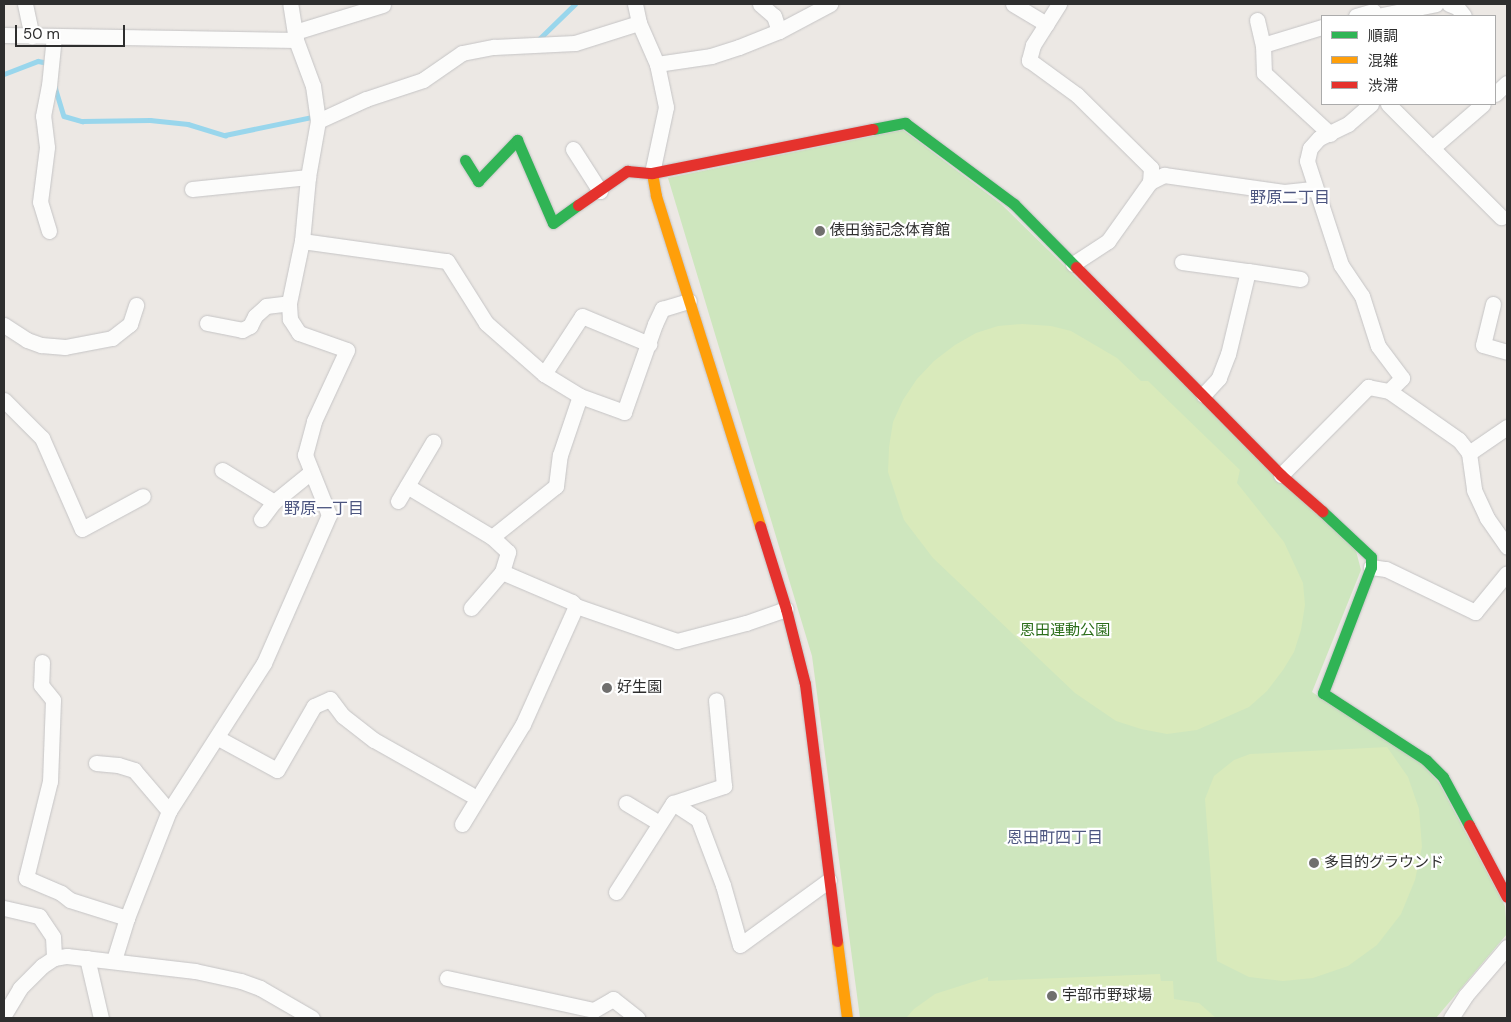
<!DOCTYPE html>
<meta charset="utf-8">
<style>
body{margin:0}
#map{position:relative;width:1511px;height:1022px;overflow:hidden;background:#ece8e4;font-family:"DM Sans","Noto Sans JP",sans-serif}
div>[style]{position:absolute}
.green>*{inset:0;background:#cee6be}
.pitch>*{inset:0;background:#d9eabb}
.stream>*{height:4.5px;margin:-2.25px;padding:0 2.25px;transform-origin:2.25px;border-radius:2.25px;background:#99d6ec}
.roads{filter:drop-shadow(0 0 1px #c5c4c5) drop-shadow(0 0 1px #c5c4c5)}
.street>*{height:15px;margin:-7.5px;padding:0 7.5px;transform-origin:7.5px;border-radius:7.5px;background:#fcfcfb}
.fast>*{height:11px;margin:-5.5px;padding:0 5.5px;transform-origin:5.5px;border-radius:5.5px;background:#30b455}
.slow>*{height:11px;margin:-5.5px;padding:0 5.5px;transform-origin:5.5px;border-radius:5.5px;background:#ff9f0a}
.jam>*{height:11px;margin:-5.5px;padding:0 5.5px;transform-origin:5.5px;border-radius:5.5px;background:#e5322d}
.dots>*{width:14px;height:14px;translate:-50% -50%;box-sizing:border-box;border:2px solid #fff;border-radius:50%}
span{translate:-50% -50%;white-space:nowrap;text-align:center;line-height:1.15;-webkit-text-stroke:4.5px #fff;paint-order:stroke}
.poi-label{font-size:15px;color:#2e2e2e}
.left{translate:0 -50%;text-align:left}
.park-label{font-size:15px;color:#2c6e1b}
.neighbourhood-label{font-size:16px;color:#4d5680}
.frame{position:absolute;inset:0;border:5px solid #2e2e2e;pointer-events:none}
.legend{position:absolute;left:1321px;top:15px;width:175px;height:90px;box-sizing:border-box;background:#fff;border:1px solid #ababab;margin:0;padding:6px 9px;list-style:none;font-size:15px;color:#2e2e2e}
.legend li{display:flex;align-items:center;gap:10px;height:25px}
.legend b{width:25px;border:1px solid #ababab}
.scale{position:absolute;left:15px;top:25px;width:110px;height:22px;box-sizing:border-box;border:2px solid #2e2e2e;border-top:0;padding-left:6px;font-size:15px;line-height:18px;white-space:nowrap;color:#2e2e2e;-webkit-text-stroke:4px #fff;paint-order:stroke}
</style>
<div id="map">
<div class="green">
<div style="clip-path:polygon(903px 130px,1001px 204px,1356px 551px,1361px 570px,1312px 692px,1421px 763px,1439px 783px,1505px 906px,1507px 934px,1436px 1018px,860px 1018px,812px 656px,668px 178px)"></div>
</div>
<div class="pitch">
<div style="clip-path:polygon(1022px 324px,1051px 326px,1071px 331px,1117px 358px,1141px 381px,1148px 381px,1240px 470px,1237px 483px,1284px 542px,1303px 583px,1305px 605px,1301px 630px,1294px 652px,1283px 670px,1267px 691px,1249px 707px,1197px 730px,1167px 734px,1141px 729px,1116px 721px,1075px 693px,933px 558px,904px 520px,888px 472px,889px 447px,893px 422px,903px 400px,917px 379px,934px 361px,955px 345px,976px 333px,998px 326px)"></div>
<div style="clip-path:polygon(1387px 747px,1408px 777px,1419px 809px,1422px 847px,1415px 880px,1401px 914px,1377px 945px,1348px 966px,1313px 978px,1283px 981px,1249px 977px,1217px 961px,1205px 799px,1214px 776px,1234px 760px,1250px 754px)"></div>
<div style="clip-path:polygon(1160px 974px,1161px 981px,1173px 981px,1174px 999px,1199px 1003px,1216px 1018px,906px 1018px,914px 1009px,935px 994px,988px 977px,988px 981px)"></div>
</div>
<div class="stream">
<div style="left:537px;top:41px;width:53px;rotate:-44.2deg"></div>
<div style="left:4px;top:74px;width:36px;rotate:-21deg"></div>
<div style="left:38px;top:61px;width:5px;rotate:11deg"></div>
<div style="left:55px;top:87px;width:30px;rotate:73deg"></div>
<div style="left:64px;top:116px;width:19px;rotate:16deg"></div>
<div style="left:82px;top:121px;width:68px;rotate:-0.8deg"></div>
<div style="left:150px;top:120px;width:38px;rotate:6deg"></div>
<div style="left:188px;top:124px;width:39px;rotate:17deg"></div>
<div style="left:225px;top:135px;width:89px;rotate:-11.7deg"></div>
</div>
<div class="roads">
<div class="street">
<div style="left:25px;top:4px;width:33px;rotate:78deg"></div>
<div style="left:635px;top:4px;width:19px;rotate:78deg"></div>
<div style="left:639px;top:23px;width:45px;rotate:66.3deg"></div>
<div style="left:657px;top:64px;width:44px;rotate:78.2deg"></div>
<div style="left:666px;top:107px;width:67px;rotate:102deg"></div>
<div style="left:760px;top:4px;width:18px;rotate:41deg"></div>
<div style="left:774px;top:16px;width:16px;rotate:72deg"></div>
<div style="left:1013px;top:4px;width:39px;rotate:31deg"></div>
<div style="left:1059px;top:4px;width:49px;rotate:122.4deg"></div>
<div style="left:1033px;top:45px;width:16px;rotate:105deg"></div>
<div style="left:1029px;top:60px;width:59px;rotate:36.1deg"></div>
<div style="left:1077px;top:95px;width:104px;rotate:44.6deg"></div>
<div style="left:1151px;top:168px;width:14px;rotate:94deg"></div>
<div style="left:1449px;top:4px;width:9px;rotate:21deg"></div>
<div style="left:1457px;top:7px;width:11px;rotate:52deg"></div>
<div style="left:1356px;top:16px;width:18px;rotate:-16deg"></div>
<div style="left:1377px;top:16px;width:60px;rotate:-11.5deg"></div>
<div style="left:1257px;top:20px;width:26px;rotate:77deg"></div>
<div style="left:1263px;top:45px;width:28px;rotate:88deg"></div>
<div style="left:1264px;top:73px;width:90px;rotate:42.7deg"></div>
<div style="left:295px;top:32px;width:92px;rotate:-17.1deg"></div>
<div style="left:4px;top:35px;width:292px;rotate:1deg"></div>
<div style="left:1263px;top:45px;width:62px;rotate:-17deg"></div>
<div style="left:657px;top:64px;width:55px;rotate:-8.4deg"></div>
<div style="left:711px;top:56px;width:29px;rotate:-18deg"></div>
<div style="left:739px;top:47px;width:43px;rotate:-21.8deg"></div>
<div style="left:779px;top:31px;width:58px;rotate:-27.9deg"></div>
<div style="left:1495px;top:94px;width:16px;rotate:-43deg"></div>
<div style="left:1371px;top:104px;width:30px;rotate:139deg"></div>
<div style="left:1348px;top:124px;width:32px;rotate:154deg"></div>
<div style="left:1319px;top:138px;width:13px;rotate:132deg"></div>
<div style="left:1310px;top:148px;width:13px;rotate:103deg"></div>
<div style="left:1307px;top:161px;width:109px;rotate:71.9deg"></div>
<div style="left:1341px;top:265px;width:37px;rotate:56deg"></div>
<div style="left:1362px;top:296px;width:52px;rotate:72.3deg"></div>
<div style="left:1378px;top:346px;width:40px;rotate:53deg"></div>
<div style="left:1402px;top:378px;width:18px;rotate:135deg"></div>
<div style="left:1388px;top:104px;width:160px;rotate:45deg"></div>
<div style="left:318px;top:121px;width:53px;rotate:-24.6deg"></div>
<div style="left:366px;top:99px;width:60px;rotate:-18.4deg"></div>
<div style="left:423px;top:80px;width:47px;rotate:-34.7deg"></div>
<div style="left:462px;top:53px;width:33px;rotate:-11deg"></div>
<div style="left:494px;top:47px;width:81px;rotate:-2.8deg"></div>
<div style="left:575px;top:43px;width:67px;rotate:-17.4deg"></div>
<div style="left:1432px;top:148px;width:67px;rotate:-40.8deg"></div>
<div style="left:573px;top:149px;width:50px;rotate:57.3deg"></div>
<div style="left:192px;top:189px;width:117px;rotate:-5.9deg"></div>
<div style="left:49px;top:231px;width:30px;rotate:-107deg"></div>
<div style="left:40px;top:202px;width:55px;rotate:-82.7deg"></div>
<div style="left:47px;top:147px;width:31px;rotate:-97deg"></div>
<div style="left:43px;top:116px;width:31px;rotate:-79deg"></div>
<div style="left:49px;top:86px;width:50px;rotate:-84.3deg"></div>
<div style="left:302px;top:241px;width:146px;rotate:7.9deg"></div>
<div style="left:447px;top:261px;width:73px;rotate:57.8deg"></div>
<div style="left:486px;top:323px;width:77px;rotate:41.3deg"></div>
<div style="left:544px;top:374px;width:42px;rotate:31.4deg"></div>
<div style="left:580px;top:396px;width:47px;rotate:20deg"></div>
<div style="left:624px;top:412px;width:93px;rotate:-70.6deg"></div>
<div style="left:655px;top:324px;width:17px;rotate:-65deg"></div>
<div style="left:662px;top:309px;width:28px;rotate:-17deg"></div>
<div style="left:1182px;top:262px;width:67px;rotate:7.8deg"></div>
<div style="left:1248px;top:271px;width:85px;rotate:103.5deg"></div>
<div style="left:1228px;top:354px;width:26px;rotate:111deg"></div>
<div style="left:1219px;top:378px;width:23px;rotate:133deg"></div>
<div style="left:1073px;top:264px;width:42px;rotate:-33.3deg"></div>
<div style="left:1108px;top:241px;width:72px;rotate:-54.6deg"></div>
<div style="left:1150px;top:182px;width:16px;rotate:-27deg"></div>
<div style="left:1164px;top:175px;width:121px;rotate:8.1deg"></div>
<div style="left:1284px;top:192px;width:31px;rotate:-6deg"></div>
<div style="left:1248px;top:271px;width:53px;rotate:8.7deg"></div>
<div style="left:1493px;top:304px;width:42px;rotate:103.7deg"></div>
<div style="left:1483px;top:345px;width:25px;rotate:16deg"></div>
<div style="left:207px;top:323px;width:36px;rotate:11deg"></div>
<div style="left:242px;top:330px;width:9px;rotate:-27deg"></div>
<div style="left:250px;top:326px;width:11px;rotate:-63deg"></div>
<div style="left:255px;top:316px;width:15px;rotate:-42deg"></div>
<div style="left:266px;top:306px;width:23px;rotate:-7deg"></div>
<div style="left:4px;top:325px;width:27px;rotate:33deg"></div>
<div style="left:27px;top:340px;width:15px;rotate:20deg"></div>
<div style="left:41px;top:345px;width:24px;rotate:5deg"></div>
<div style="left:65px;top:347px;width:48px;rotate:-10.8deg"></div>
<div style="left:112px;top:338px;width:23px;rotate:-38deg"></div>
<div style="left:130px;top:324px;width:20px;rotate:-72deg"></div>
<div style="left:544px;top:374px;width:69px;rotate:-56.8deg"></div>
<div style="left:582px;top:316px;width:73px;rotate:22.7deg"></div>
<div style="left:4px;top:400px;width:54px;rotate:45deg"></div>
<div style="left:42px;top:438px;width:99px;rotate:66.3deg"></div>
<div style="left:82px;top:529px;width:69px;rotate:-28.4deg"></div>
<div style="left:1469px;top:453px;width:46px;rotate:-34.4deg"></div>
<div style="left:222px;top:470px;width:61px;rotate:31.6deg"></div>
<div style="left:1281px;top:475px;width:124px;rotate:-45.3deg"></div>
<div style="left:1368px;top:387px;width:21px;rotate:11deg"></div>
<div style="left:1389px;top:391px;width:85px;rotate:35deg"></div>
<div style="left:1459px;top:440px;width:16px;rotate:52deg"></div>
<div style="left:1469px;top:453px;width:37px;rotate:82deg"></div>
<div style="left:1474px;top:490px;width:31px;rotate:65deg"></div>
<div style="left:1487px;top:518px;width:35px;rotate:55deg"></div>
<div style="left:407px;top:486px;width:99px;rotate:31deg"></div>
<div style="left:398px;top:501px;width:69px;rotate:-59.3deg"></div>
<div style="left:261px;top:519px;width:21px;rotate:-53deg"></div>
<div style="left:274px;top:502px;width:48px;rotate:-39deg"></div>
<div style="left:1371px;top:567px;width:15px;rotate:8deg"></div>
<div style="left:1386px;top:569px;width:99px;rotate:25.8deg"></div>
<div style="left:1475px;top:612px;width:50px;rotate:-50.6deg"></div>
<div style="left:502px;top:572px;width:76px;rotate:23.2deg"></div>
<div style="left:572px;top:602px;width:6px;rotate:45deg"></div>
<div style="left:576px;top:606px;width:107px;rotate:19.1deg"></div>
<div style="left:677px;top:641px;width:71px;rotate:-14.6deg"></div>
<div style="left:746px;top:623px;width:42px;rotate:-19.3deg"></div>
<div style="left:471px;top:608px;width:48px;rotate:-49.3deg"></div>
<div style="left:502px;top:572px;width:21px;rotate:-73deg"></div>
<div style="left:508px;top:552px;width:22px;rotate:-137deg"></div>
<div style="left:492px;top:537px;width:82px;rotate:-38.6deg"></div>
<div style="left:556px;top:486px;width:31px;rotate:-83deg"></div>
<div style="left:560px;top:455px;width:62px;rotate:-71.3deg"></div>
<div style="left:42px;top:662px;width:23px;rotate:92deg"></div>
<div style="left:41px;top:685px;width:19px;rotate:51deg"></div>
<div style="left:53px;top:700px;width:81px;rotate:92.1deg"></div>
<div style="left:50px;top:781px;width:100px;rotate:103.9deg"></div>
<div style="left:26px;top:878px;width:38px;rotate:23deg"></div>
<div style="left:61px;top:893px;width:11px;rotate:38deg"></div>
<div style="left:70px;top:900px;width:60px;rotate:17.5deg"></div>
<div style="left:218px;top:738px;width:67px;rotate:28.5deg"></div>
<div style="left:277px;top:770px;width:74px;rotate:-60deg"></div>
<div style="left:314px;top:706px;width:17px;rotate:-24deg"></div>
<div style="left:330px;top:699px;width:21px;rotate:53deg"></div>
<div style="left:343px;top:716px;width:39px;rotate:38deg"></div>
<div style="left:374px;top:740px;width:110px;rotate:29.4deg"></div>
<div style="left:96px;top:763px;width:22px;rotate:5deg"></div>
<div style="left:118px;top:765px;width:17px;rotate:17deg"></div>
<div style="left:134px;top:770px;width:54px;rotate:49.5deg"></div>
<div style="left:626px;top:803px;width:39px;rotate:31deg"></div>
<div style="left:673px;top:803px;width:54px;rotate:-18.4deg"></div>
<div style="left:724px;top:786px;width:86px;rotate:-95.3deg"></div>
<div style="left:462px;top:824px;width:117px;rotate:-58.6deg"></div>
<div style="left:523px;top:724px;width:129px;rotate:-65.8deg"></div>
<div style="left:616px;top:892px;width:106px;rotate:-57.4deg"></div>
<div style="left:673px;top:803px;width:30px;rotate:33deg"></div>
<div style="left:698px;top:819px;width:71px;rotate:69.3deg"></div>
<div style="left:723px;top:885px;width:62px;rotate:74.2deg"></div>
<div style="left:740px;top:945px;width:110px;rotate:-36.1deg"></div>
<div style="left:4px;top:908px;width:36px;rotate:13deg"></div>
<div style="left:39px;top:916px;width:25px;rotate:56deg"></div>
<div style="left:53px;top:937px;width:21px;rotate:87deg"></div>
<div style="left:87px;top:958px;width:62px;rotate:76.9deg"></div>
<div style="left:114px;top:960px;width:44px;rotate:-72.8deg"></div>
<div style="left:127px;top:918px;width:115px;rotate:-68.6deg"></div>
<div style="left:169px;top:811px;width:176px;rotate:-57.3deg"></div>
<div style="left:264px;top:663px;width:162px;rotate:-66.3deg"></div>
<div style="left:329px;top:515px;width:65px;rotate:-111.8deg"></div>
<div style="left:305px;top:455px;width:35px;rotate:-75deg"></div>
<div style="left:314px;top:421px;width:78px;rotate:-65.1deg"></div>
<div style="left:347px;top:350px;width:51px;rotate:-160.5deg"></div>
<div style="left:299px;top:333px;width:17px;rotate:-123deg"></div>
<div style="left:290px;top:319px;width:16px;rotate:-94deg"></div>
<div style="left:289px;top:303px;width:63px;rotate:-78.2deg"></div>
<div style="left:302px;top:241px;width:64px;rotate:-84.6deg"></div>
<div style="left:308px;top:177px;width:57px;rotate:-79.9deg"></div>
<div style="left:318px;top:121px;width:35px;rotate:-98deg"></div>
<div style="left:313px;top:86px;width:49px;rotate:-110.3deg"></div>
<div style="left:296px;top:40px;width:36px;rotate:-99deg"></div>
<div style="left:447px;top:978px;width:150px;rotate:12.3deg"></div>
<div style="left:594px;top:1010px;width:22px;rotate:-30deg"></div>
<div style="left:613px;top:999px;width:31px;rotate:38deg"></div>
<div style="left:4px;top:1015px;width:31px;rotate:-59deg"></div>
<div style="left:20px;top:988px;width:31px;rotate:-45deg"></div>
<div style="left:42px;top:966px;width:14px;rotate:-34deg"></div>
<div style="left:54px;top:958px;width:13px;rotate:-9deg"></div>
<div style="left:67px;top:956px;width:129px;rotate:6.7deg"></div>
<div style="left:195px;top:971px;width:47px;rotate:12.3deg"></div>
<div style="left:241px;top:981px;width:20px;rotate:20deg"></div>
<div style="left:260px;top:988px;width:60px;rotate:30deg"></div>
<div style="left:1451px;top:1018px;width:27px;rotate:-57deg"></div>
<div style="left:1466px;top:995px;width:63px;rotate:-49.5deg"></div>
</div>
<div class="fast">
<div style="left:873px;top:129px;width:33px;rotate:-11deg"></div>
<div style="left:905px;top:123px;width:136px;rotate:36.6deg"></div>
<div style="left:1014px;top:204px;width:88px;rotate:45.5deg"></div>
<div style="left:465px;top:160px;width:25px;rotate:58deg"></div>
<div style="left:478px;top:181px;width:57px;rotate:-46.4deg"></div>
<div style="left:517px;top:140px;width:90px;rotate:66.6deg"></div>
<div style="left:553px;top:223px;width:31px;rotate:-36deg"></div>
<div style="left:1322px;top:511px;width:67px;rotate:43.2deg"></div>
<div style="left:1371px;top:557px;width:10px;rotate:90deg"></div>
<div style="left:1371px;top:567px;width:135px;rotate:110.9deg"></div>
<div style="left:1323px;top:693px;width:123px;rotate:33deg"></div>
<div style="left:1426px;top:760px;width:24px;rotate:45deg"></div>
<div style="left:1443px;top:777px;width:55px;rotate:61.6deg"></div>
</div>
<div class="slow">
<div style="left:652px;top:173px;width:23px;rotate:80deg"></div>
<div style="left:656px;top:196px;width:346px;rotate:72.5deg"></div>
<div style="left:837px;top:941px;width:78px;rotate:82.6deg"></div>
</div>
<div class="jam">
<div style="left:578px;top:205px;width:60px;rotate:-34.8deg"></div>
<div style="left:627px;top:171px;width:25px;rotate:5deg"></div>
<div style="left:652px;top:173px;width:225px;rotate:-11.3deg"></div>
<div style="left:1076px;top:267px;width:292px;rotate:45.4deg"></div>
<div style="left:1281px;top:475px;width:55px;rotate:41.3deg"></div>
<div style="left:760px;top:526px;width:87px;rotate:72.6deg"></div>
<div style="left:786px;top:609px;width:77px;rotate:75.8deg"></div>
<div style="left:805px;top:684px;width:259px;rotate:82.9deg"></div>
<div style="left:1469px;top:825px;width:81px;rotate:62.2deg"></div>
</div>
</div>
<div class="dots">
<div style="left:820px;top:231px;background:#706f6e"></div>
<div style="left:607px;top:688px;background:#706f6e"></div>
<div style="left:1314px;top:863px;background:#706f6e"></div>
<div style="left:1052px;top:996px;background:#706f6e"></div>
</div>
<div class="poi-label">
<span class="left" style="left:830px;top:231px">俵田翁記念体育館</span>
<span class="left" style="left:617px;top:688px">好生園</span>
<span class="left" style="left:1324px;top:863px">多目的グラウンド</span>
<span class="left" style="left:1062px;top:996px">宇部市野球場</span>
</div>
<div class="park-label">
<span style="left:1065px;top:631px">恩田運動公園</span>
</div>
<div class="neighbourhood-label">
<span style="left:1290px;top:198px">野原二丁目</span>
<span style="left:324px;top:509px">野原一丁目</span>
<span style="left:1055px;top:838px">恩田町四丁目</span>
</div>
<div class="frame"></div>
<ul class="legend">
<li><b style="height:6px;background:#30b455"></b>順調</li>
<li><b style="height:6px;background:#ff9f0a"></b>混雑</li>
<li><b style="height:6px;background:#e5322d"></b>渋滞</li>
</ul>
<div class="scale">50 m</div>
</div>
